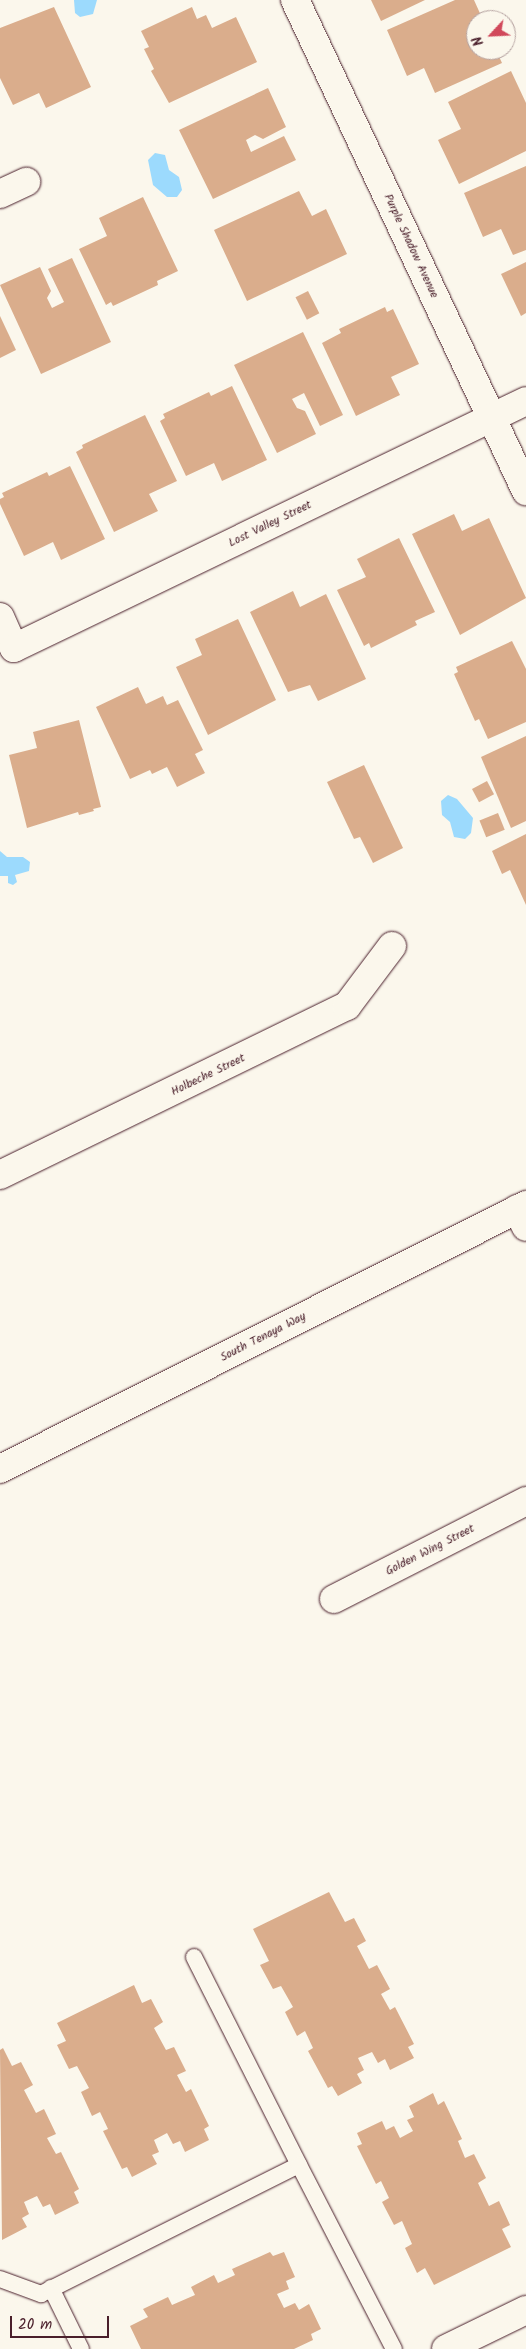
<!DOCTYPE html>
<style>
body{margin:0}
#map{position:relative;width:526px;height:2349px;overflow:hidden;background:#fbf7ec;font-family:Kalam,sans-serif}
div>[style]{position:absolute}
.water>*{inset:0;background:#9cdafd}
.building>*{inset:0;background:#daad8c;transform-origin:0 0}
.roads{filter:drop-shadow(0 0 1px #4a1f2b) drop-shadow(0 0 1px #4a1f2b)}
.service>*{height:16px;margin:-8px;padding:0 8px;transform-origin:8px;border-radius:8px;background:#fbf7ec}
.minor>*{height:28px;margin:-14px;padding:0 14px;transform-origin:14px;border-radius:14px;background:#fbf7ec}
.tertiary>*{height:28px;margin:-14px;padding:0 14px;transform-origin:14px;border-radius:14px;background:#fbf7ec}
span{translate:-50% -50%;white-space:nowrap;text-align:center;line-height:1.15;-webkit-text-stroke:4.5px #fbf7ec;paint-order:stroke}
.street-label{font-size:12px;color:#4a1f2b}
.north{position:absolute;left:466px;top:10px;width:50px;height:50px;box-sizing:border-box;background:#fbf7ec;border:1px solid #b4a19f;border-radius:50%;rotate:245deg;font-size:14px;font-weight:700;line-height:20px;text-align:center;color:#4a1f2b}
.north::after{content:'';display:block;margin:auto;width:18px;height:22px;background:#d1495b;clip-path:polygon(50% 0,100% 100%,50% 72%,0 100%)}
.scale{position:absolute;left:10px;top:2316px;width:99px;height:22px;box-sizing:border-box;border:2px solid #4a1f2b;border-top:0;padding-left:6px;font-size:15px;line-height:18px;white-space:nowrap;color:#4a1f2b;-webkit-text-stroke:4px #fbf7ec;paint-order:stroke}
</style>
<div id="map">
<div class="water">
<div style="clip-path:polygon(74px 0,97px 0,93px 14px,80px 17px,75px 13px)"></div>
<div style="clip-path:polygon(155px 153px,165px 155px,169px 170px,179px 177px,182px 190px,177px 197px,167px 197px,153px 185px,148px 160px)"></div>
<div style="clip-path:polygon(448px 795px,457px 799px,473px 818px,471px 833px,465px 839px,454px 837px,450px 822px,442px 815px,441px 801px)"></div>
<div style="clip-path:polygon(0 851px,7px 857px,23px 857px,30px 862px,29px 871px,15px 875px,17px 882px,13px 885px,8px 883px,8px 876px,0 876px)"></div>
</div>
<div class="building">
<div style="clip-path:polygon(371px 0,425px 0,381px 21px)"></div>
<div style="clip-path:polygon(455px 0,474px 0,483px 20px,476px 20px,476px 50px,496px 50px,502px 63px,435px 93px,424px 68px,407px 76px,387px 30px)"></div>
<div style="clip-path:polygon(54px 7px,91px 87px,46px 108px,39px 93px,13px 105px,0 78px,0 28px)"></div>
<div style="clip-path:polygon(192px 7px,197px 19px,206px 15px,212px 28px,236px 17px,257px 62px,169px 103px,151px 71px,154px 69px,144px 49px,149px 47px,141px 31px)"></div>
<div style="clip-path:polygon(511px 71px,526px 103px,526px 151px,459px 184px,438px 140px,461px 129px,448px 102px)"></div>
<div style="clip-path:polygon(268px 88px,286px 127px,263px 139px,255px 135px,246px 140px,251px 152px,284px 136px,296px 160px,213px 199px,179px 130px)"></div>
<div style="clip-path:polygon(526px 166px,526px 250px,513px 255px,501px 229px,483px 237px,464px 193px)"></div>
<div style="clip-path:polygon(299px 191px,312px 216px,326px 209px,347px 254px,247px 301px,214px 230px)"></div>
<div style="clip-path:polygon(143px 197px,178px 271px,157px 281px,158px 285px,113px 306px,111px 302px,106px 305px,79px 249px,107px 236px,99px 218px)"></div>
<div style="clip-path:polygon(72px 258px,111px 342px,41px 374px,0 285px,40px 267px,51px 291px,47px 298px,52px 308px,64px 302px,48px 269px)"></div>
<div style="clip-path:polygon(526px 262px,526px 313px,521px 316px,501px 274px)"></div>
<div style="left:308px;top:291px;width:25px;height:14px;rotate:63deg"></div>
<div style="clip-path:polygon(385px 307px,387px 312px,393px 309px,419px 364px,391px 377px,400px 395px,356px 416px,322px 343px,341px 333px,339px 329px)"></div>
<div style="clip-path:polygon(0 316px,16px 350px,0 358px)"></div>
<div style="clip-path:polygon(303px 332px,343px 415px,320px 426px,304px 393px,292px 399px,297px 408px,305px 411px,316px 434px,277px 453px,234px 365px)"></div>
<div style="clip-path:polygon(232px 386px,267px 460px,222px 481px,214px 463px,186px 476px,160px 421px,165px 418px,163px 414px,209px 392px,211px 396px)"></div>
<div style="clip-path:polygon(145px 415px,177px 481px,149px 494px,158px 511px,114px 532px,76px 452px,83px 448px,82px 445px)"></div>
<div style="clip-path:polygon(70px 466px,105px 539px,61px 560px,53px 542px,24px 556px,0 504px,0 499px,4px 497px,2px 493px,47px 472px,49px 476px)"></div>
<div style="clip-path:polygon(454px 514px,462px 531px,489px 518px,526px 598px,460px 635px,412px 534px)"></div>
<div style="clip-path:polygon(399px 538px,435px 612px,415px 621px,417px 625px,371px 648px,369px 643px,364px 646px,337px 590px,366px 577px,357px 559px)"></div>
<div style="clip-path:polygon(293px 591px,300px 607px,326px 594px,366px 679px,318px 701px,310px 685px,288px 692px,250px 612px)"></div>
<div style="clip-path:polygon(238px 619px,276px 700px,208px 735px,176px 667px,202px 655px,195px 639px)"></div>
<div style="clip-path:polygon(512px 641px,526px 669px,526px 722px,488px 739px,479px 719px,475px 721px,454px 674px,458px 672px,456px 667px)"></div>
<div style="clip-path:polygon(138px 687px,146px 704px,163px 696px,167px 705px,178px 700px,203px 750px,195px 754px,205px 773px,177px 787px,167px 767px,152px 774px,150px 770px,130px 779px,96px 707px)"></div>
<div style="clip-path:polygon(79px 720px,101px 807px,93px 809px,94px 811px,79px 815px,78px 812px,27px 828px,9px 755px,37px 748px,33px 732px)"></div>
<div style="clip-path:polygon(526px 736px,526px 821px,511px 828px,481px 757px)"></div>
<div style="clip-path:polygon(364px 765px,403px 848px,373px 863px,360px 837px,354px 839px,327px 782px)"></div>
<div style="left:487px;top:781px;width:15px;height:17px;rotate:62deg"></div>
<div style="left:498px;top:813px;width:18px;height:20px;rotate:68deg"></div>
<div style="clip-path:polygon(526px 834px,526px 905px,510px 870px,502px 874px,492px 851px)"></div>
<div style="clip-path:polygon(329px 1892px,345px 1922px,354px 1918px,366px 1941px,357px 1946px,369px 1969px,377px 1965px,390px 1989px,381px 1994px,390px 2010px,395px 2007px,414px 2044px,408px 2047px,414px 2058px,390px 2070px,385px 2059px,378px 2063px,372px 2052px,358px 2058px,364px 2070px,357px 2074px,362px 2083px,338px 2096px,332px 2086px,328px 2088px,308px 2051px,313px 2048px,305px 2031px,297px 2036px,285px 2012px,293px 2007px,281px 1986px,273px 1989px,260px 1965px,269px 1961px,253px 1929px)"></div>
<div style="clip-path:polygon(134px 1985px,142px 2003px,151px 1999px,163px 2022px,154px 2028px,166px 2050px,174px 2047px,186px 2071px,177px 2075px,186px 2092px,191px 2089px,209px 2126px,204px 2129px,209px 2140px,185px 2152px,180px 2141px,173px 2144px,167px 2133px,154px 2140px,159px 2152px,152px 2155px,157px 2164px,132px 2177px,127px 2167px,122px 2169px,103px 2131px,108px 2129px,100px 2112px,92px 2116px,81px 2092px,89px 2088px,77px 2066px,69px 2069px,57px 2045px,66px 2041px,57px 2023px)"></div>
<div style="clip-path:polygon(3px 2048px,12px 2066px,21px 2062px,33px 2085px,24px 2090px,36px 2113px,44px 2109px,56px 2134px,47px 2138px,56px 2154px,61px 2152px,79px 2189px,74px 2192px,79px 2203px,55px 2215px,50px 2204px,43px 2207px,37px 2196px,24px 2202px,29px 2214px,22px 2218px,27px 2227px,2px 2240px,0 2050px)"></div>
<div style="clip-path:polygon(433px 2093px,438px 2105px,444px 2101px,462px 2139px,458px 2141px,465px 2158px,474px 2154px,486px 2178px,478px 2183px,489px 2206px,499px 2201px,510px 2225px,502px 2229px,511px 2247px,434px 2285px,425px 2268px,417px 2273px,405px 2248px,412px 2244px,402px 2221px,394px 2225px,382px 2202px,389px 2198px,381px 2181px,376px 2184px,357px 2146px,362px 2144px,357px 2133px,382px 2121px,386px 2130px,394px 2126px,400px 2138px,413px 2131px,407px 2120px,414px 2117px,409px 2106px)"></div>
<div style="clip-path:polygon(270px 2252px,273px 2256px,284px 2252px,295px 2277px,286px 2281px,289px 2289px,277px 2294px,284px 2308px,295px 2303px,299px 2310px,309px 2304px,321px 2329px,311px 2334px,313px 2340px,294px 2349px,141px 2349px,130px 2326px,148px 2317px,143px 2309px,168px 2297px,172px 2305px,195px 2295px,191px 2287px,214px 2275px,218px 2283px,235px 2275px,232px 2269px)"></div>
</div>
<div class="roads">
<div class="service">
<div style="left:194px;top:1957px;width:233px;rotate:63.2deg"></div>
<div style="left:0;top:2279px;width:44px;rotate:20.1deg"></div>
<div style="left:41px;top:2294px;width:288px;rotate:-26.6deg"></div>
<div style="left:299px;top:2165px;width:207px;rotate:62.7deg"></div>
<div style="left:51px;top:2288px;width:68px;rotate:63.8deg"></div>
</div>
<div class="minor">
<div style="left:295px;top:0;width:543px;rotate:64.8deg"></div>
<div style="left:0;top:194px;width:29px;rotate:-25deg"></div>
<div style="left:0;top:617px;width:34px;rotate:66deg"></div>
<div style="left:14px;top:648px;width:568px;rotate:-25.75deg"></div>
<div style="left:0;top:1175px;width:386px;rotate:-26deg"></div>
<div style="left:347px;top:1006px;width:75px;rotate:-53.1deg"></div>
<div style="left:517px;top:1209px;width:20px;rotate:63deg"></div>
<div style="left:334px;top:1599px;width:216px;rotate:-27deg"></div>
<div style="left:446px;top:2349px;width:89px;rotate:-26deg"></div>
</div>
<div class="tertiary">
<div style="left:0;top:1469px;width:589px;rotate:-26.65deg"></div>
</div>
</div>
<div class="street-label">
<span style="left:411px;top:246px;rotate:65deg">Purple Shadow Avenue</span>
<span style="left:270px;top:524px;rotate:-26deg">Lost Valley Street</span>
<span style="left:208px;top:1075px;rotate:-26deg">Holbeche Street</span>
<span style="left:263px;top:1337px;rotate:-27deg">South Tenaya Way</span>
<span style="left:430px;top:1550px;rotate:-27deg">Golden Wing Street</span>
</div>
<div class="north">N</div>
<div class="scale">20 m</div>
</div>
